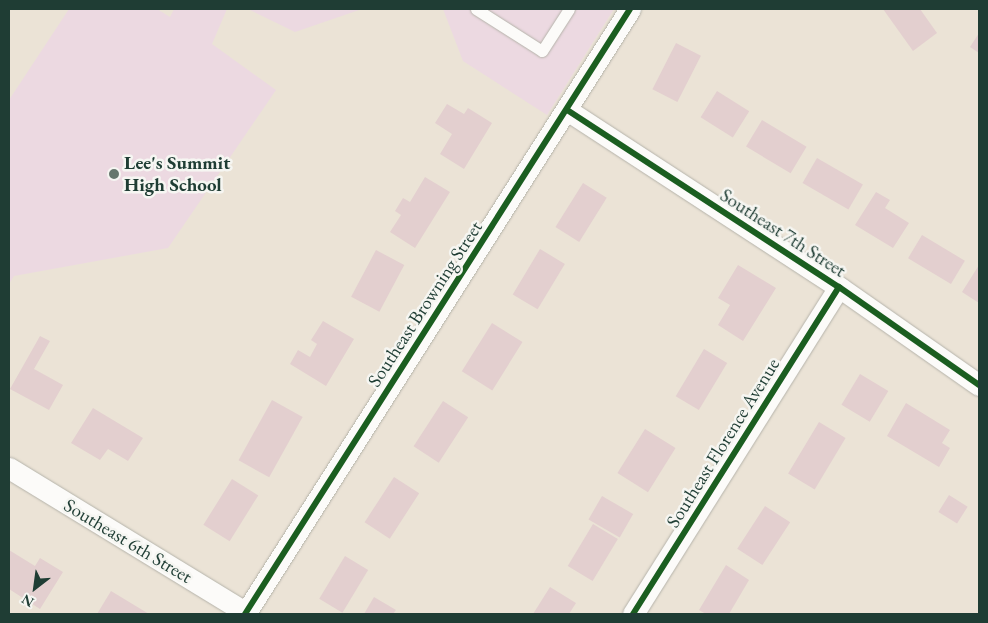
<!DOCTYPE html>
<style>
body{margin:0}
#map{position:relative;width:988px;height:623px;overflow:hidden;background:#ebe3d6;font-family:"EB Garamond",serif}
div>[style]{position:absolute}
.built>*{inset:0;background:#ecd9e1}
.building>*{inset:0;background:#e3cfcf;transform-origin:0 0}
.roads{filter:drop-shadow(0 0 1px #b5b3aa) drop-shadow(0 0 1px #b5b3aa)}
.service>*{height:11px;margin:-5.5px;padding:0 5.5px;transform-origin:5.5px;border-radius:5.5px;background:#fcfbf9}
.minor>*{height:21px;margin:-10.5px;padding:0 10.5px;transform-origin:10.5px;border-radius:10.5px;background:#fcfbf9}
.cycleway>*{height:6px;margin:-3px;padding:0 3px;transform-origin:3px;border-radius:3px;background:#1b5e20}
.dots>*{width:14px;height:14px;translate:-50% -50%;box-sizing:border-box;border:2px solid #f6f6f2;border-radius:50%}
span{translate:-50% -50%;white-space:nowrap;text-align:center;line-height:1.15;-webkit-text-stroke:5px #f6f6f2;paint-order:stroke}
.poi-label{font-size:19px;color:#1f3d34;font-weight:700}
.left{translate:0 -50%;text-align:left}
.street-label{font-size:19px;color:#1f3d34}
.frame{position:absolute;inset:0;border:10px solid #1f3d34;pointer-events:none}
.north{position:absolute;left:10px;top:563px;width:50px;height:50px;-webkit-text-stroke:4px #f6f6f2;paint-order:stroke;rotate:210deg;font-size:14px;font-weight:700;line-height:20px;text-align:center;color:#1f3d34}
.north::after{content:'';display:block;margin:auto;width:18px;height:22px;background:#1f3d34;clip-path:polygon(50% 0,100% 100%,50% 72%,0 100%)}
</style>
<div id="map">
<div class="built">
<div style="clip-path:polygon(69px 9px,157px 9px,170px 17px,174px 9px,227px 9px,212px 44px,276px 90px,168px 248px,14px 276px,9px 284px,9px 100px)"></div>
<div style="clip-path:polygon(248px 9px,362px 9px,295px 32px)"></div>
<div style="clip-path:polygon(443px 9px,614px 9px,547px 115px,463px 61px)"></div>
</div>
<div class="building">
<div style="clip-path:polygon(883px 9px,920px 9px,937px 33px,913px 51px)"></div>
<div style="clip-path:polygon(979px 33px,979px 53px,970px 47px)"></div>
<div style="left:676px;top:43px;width:28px;height:52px;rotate:27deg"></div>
<div style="left:717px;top:91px;width:38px;height:31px;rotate:32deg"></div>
<div style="clip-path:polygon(447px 104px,464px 114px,468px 108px,492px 123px,464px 169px,440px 154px,452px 134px,435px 123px)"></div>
<div style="left:762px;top:120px;width:52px;height:31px;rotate:31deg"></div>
<div style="left:817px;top:158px;width:53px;height:29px;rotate:30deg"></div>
<div style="clip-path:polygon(425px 177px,450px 192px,415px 248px,390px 232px,401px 215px,395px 211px,403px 198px,410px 202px)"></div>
<div style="left:583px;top:183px;width:28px;height:52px;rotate:32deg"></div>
<div style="clip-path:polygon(876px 192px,890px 200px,885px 208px,909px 223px,893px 248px,855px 225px)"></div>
<div style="left:922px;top:235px;width:50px;height:27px;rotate:31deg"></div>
<div style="left:540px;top:249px;width:29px;height:53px;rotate:31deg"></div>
<div style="left:376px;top:250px;width:32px;height:53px;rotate:28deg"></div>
<div style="clip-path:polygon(738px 265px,776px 288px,743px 341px,718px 325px,730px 305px,718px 298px)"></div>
<div style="clip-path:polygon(979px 265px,979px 303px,962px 292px)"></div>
<div style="clip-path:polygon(323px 321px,354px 339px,326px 386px,290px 364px,298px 350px,310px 357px,317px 344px,311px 340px)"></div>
<div style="left:492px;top:323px;width:36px;height:57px;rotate:32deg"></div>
<div style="clip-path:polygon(40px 336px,50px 341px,34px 369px,63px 385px,49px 410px,10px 389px)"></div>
<div style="left:704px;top:349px;width:27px;height:55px;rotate:31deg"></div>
<div style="left:860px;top:374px;width:33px;height:36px;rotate:31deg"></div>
<div style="left:272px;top:400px;width:35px;height:69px;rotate:29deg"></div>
<div style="left:443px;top:401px;width:30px;height:54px;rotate:33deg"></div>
<div style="clip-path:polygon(906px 403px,950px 430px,942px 443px,950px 448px,939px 467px,887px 436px)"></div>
<div style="clip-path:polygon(93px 408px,143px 438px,128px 461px,108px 449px,100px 460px,71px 443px)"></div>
<div style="left:819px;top:422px;width:31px;height:60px;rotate:31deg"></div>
<div style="left:645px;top:429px;width:36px;height:52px;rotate:32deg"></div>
<div style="left:394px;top:477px;width:30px;height:54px;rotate:33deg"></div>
<div style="left:232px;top:479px;width:31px;height:54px;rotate:32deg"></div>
<div style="left:949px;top:495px;width:22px;height:20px;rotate:32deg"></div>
<div style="left:602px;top:496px;width:36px;height:27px;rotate:30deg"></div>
<div style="left:765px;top:506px;width:30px;height:51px;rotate:33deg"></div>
<div style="left:593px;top:524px;width:29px;height:49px;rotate:31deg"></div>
<div style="clip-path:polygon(9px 550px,35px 566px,40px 558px,63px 572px,40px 609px,9px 589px)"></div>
<div style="left:345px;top:556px;width:27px;height:50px;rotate:31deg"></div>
<div style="clip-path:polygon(726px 565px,749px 580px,729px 614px,706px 614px,699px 610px)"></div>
<div style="clip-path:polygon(550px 587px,576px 603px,569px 614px,533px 614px)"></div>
<div style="clip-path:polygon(111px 591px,149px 614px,97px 614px)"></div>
<div style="clip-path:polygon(374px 597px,396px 610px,393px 614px,364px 614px)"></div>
</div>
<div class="roads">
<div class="service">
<div style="left:476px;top:9px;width:78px;rotate:32.5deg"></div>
<div style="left:542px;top:51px;width:50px;rotate:-57.3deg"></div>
</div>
<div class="minor">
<div style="left:567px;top:110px;width:325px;rotate:33.1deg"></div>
<div style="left:839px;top:287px;width:171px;rotate:35deg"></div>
<div style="left:9px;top:468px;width:280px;rotate:31.4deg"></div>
<div style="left:245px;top:614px;width:717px;rotate:-57.53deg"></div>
<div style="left:633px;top:614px;width:386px;rotate:-57.8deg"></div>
</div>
</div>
<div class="cycleway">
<div style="left:567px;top:110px;width:325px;rotate:33.1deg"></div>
<div style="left:839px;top:287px;width:171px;rotate:35deg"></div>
<div style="left:245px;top:614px;width:717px;rotate:-57.53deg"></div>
<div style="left:633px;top:614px;width:386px;rotate:-57.8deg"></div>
</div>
<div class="dots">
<div style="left:114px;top:174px;background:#66776d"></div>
</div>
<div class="poi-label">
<span class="left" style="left:124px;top:174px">Lee's Summit<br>High School</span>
</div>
<div class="street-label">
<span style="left:783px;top:233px;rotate:33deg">Southeast 7th Street</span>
<span style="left:425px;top:304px;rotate:-57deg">Southeast Browning Street</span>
<span style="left:723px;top:443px;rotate:-58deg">Southeast Florence Avenue</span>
<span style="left:128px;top:541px;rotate:31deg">Southeast 6th Street</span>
</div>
<div class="frame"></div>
<div class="north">N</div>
</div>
